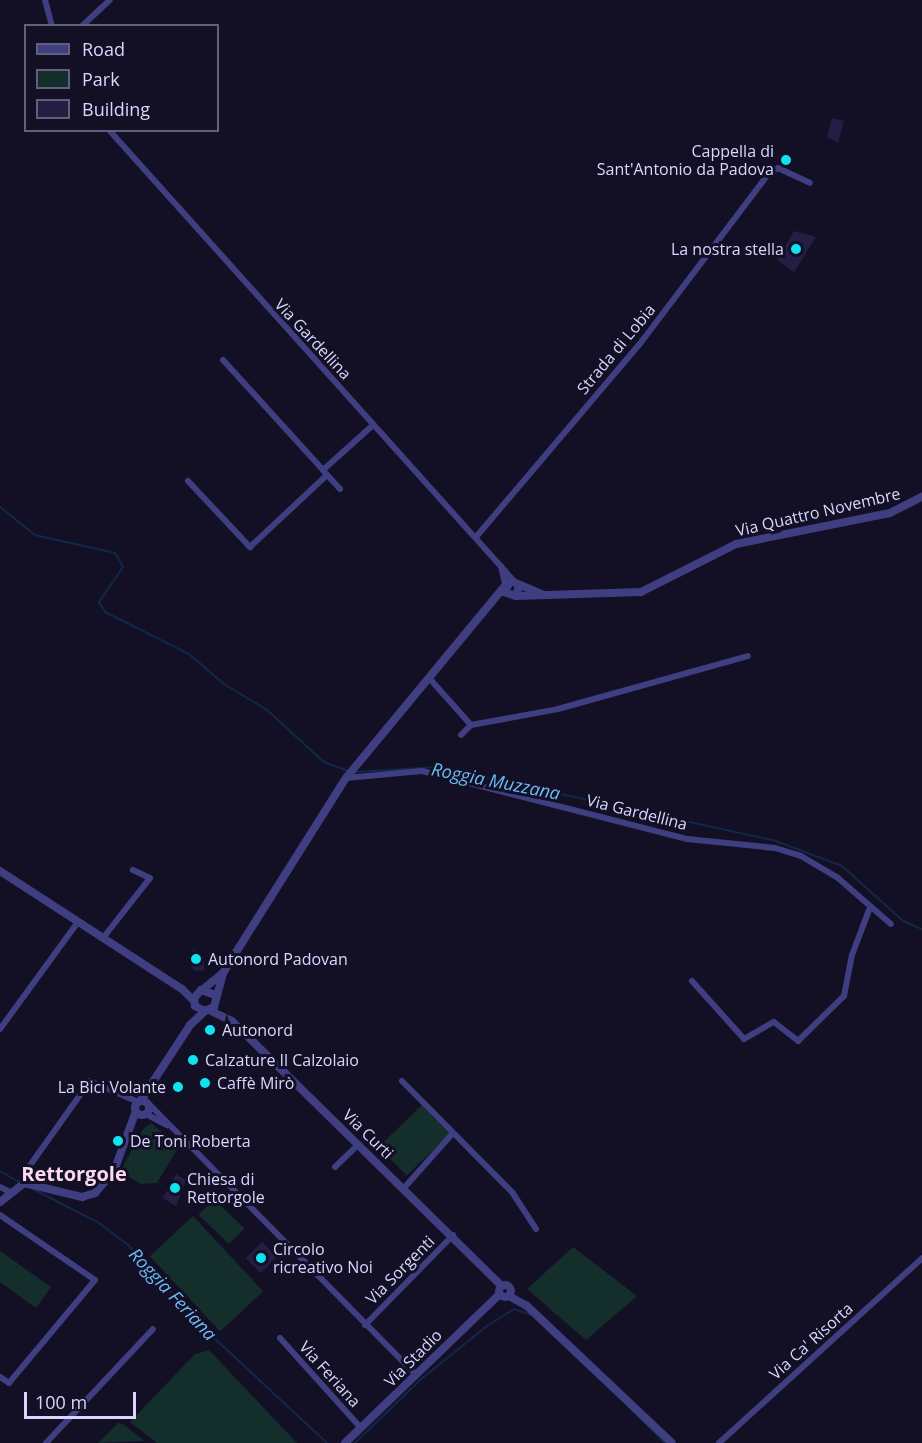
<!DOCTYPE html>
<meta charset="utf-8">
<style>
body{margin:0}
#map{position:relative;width:922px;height:1443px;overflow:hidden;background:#131025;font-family:"Open Sans",sans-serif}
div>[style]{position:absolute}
.green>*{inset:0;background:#142e2c;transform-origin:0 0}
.stream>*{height:2px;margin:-1px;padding:0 1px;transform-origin:1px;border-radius:1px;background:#112848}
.building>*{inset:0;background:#241e45;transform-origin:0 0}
.minor>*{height:6px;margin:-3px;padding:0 3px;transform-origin:3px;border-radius:3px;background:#3e3e81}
.tertiary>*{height:8px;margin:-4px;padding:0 4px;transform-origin:4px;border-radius:4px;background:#3e3e81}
.tertiary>.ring{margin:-4px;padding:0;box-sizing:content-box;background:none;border:8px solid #3e3e81;border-radius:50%}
.dots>*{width:16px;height:16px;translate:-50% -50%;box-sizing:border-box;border:3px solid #131025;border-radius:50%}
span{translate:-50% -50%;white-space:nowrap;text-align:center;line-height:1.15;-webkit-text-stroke:6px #131025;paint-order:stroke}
.poi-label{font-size:16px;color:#d9d6fd}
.right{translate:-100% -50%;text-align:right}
.left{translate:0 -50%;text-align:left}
.street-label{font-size:16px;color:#d9d6fd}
.water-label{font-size:18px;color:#6bbbf6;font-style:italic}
.quarter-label{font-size:20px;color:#fdd8f1;font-weight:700}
.legend{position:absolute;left:24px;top:24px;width:195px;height:108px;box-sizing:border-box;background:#131025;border:2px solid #625f7b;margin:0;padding:8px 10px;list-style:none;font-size:18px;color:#d9d6fd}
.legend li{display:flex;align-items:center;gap:12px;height:30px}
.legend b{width:30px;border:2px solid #625f7b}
.scale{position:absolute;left:24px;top:1392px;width:112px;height:27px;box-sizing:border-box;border:3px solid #d9d6fd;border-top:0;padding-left:8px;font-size:18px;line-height:21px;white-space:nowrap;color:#d9d6fd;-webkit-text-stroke:4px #131025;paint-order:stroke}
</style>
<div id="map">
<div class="green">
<div style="left:422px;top:1105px;width:40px;height:60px;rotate:46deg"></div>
<div style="clip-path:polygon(151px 1123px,179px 1146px,157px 1183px,141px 1184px,120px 1172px,143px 1129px)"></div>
<div style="left:214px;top:1199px;width:42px;height:22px;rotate:44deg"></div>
<div style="left:193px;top:1216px;width:103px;height:59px;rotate:47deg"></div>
<div style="clip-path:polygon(573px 1247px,637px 1296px,586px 1340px,527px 1289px)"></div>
<div style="clip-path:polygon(0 1251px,51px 1287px,36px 1308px,0 1282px)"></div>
<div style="clip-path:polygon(209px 1350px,297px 1443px,157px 1443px,130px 1422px,195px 1354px)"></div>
<div style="clip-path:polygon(118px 1423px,123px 1424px,144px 1441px,98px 1443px)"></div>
</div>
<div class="stream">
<div style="left:0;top:507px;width:45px;rotate:38.7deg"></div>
<div style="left:35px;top:535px;width:82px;rotate:12.7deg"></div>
<div style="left:115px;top:553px;width:16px;rotate:60deg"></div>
<div style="left:123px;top:567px;width:42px;rotate:124.4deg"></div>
<div style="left:99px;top:602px;width:12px;rotate:59deg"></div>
<div style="left:105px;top:612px;width:94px;rotate:26.6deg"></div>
<div style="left:189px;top:654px;width:46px;rotate:40.6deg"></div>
<div style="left:224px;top:684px;width:50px;rotate:31.2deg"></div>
<div style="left:267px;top:710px;width:77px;rotate:42.4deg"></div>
<div style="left:324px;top:762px;width:27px;rotate:20deg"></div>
<div style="left:355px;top:772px;width:82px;rotate:-3.5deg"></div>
<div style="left:437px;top:767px;width:344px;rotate:12.3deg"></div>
<div style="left:773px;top:840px;width:74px;rotate:20.6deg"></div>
<div style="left:842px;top:866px;width:82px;rotate:42deg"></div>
<div style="left:903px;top:921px;width:21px;rotate:23deg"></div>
<div style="left:0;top:1171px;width:24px;rotate:30deg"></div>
<div style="left:29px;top:1187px;width:79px;rotate:27.2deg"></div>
<div style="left:99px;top:1223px;width:38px;rotate:37deg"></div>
<div style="left:129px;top:1246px;width:124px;rotate:47.3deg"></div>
<div style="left:213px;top:1337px;width:156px;rotate:42.9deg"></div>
<div style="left:627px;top:1405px;width:54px;rotate:45deg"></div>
<div style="left:355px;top:1443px;width:91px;rotate:-44.1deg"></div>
<div style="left:420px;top:1380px;width:86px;rotate:-38.9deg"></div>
<div style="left:487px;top:1326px;width:32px;rotate:-32deg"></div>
<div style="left:514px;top:1309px;width:18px;rotate:19deg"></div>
</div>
<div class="building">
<div style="clip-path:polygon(832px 118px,844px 121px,838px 143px,827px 137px)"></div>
<div style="clip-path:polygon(794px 231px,816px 237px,794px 272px,777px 260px)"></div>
<div style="clip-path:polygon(194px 949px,203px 955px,205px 970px,194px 971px,188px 958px)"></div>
<div style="clip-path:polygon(176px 1174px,186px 1180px,176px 1206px,163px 1198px)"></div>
<div style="left:262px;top:1242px;width:21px;height:23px;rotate:45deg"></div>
</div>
<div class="minor">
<div style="left:45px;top:0;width:27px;rotate:75deg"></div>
<div style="left:82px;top:26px;width:38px;rotate:-43deg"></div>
<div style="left:109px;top:130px;width:606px;rotate:48.08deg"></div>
<div style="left:223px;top:360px;width:149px;rotate:47.7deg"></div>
<div style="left:188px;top:481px;width:91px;rotate:46.8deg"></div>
<div style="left:250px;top:547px;width:105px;rotate:-43.1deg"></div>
<div style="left:340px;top:489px;width:25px;rotate:-132deg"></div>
<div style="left:323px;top:470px;width:67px;rotate:-42deg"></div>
<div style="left:476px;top:537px;width:252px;rotate:-49.7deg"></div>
<div style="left:639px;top:345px;width:216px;rotate:-52.9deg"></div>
<div style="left:769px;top:173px;width:10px;rotate:-29deg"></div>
<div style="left:778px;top:168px;width:35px;rotate:25deg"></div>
<div style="left:501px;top:566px;width:18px;rotate:77deg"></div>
<div style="left:429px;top:678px;width:63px;rotate:48.2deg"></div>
<div style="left:471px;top:725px;width:14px;rotate:135deg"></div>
<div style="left:471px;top:725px;width:88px;rotate:-10.4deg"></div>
<div style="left:558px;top:709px;width:197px;rotate:-15.6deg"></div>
<div style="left:346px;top:778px;width:76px;rotate:-5.3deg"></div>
<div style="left:422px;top:771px;width:274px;rotate:14.4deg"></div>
<div style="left:687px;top:839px;width:88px;rotate:5.8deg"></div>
<div style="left:775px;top:848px;width:27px;rotate:17deg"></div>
<div style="left:801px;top:856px;width:43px;rotate:30.7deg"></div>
<div style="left:838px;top:878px;width:70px;rotate:41deg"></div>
<div style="left:103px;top:938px;width:76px;rotate:-51.9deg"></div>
<div style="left:150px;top:878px;width:19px;rotate:-155deg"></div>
<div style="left:692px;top:981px;width:78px;rotate:48.1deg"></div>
<div style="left:744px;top:1039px;width:34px;rotate:-30deg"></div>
<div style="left:774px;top:1022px;width:31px;rotate:38deg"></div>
<div style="left:798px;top:1041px;width:64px;rotate:-44.4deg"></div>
<div style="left:844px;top:996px;width:42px;rotate:-79deg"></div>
<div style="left:852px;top:955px;width:48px;rotate:-69.3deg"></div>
<div style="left:0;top:1029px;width:132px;rotate:-53.9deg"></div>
<div style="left:402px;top:1081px;width:156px;rotate:45.3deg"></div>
<div style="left:512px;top:1192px;width:44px;rotate:57deg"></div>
<div style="left:149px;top:1104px;width:380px;rotate:45.4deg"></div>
<div style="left:146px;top:1114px;width:24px;rotate:28deg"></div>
<div style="left:335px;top:1167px;width:33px;rotate:-44deg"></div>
<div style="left:24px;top:1183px;width:12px;rotate:-81deg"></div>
<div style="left:26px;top:1171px;width:110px;rotate:-54.6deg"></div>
<div style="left:90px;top:1081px;width:52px;rotate:23.6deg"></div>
<div style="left:0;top:1187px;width:11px;rotate:27deg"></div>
<div style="left:404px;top:1188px;width:72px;rotate:-48.4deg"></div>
<div style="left:0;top:1215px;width:115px;rotate:34.4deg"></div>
<div style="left:95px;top:1280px;width:134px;rotate:129.9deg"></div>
<div style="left:9px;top:1383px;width:11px;rotate:-146deg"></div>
<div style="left:365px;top:1325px;width:126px;rotate:-45.6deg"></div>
<div style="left:280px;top:1338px;width:121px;rotate:48deg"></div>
<div style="left:46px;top:1443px;width:156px;rotate:-46.8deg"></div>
<div style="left:719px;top:1443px;width:275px;rotate:-42.3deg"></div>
</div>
<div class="tertiary">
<div style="left:519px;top:586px;width:10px;rotate:107deg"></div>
<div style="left:516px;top:596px;width:13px;rotate:-162deg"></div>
<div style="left:504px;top:592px;width:13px;rotate:-58deg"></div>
<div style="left:511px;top:581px;width:33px;rotate:23deg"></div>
<div style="left:516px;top:596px;width:125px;rotate:-1.8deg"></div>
<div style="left:641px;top:592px;width:106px;rotate:-26.8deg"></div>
<div style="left:736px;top:544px;width:157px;rotate:-11.4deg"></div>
<div style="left:890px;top:513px;width:36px;rotate:-27deg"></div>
<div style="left:0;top:871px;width:217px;rotate:33deg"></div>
<div style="left:182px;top:989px;width:17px;rotate:45deg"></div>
<div style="left:202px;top:990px;width:26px;rotate:-39deg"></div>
<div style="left:215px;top:995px;width:15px;rotate:-160deg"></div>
<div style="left:201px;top:990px;width:11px;rotate:131deg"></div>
<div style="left:194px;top:998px;width:8px;rotate:83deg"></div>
<div style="left:195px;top:1006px;width:11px;rotate:27deg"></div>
<div style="left:205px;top:1011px;width:10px;rotate:-24deg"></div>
<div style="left:214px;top:1007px;width:35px;rotate:-75deg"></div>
<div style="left:223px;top:973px;width:231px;rotate:-57.8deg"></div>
<div style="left:346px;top:778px;width:248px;rotate:-50.4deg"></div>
<div style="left:209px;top:1010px;width:25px;rotate:26deg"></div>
<div style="left:232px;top:1021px;width:378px;rotate:44.5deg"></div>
<div style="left:141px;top:1100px;width:90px;rotate:-56.8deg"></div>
<div style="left:190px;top:1025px;width:21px;rotate:-43deg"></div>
<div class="ring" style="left:135px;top:1101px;width:6px;height:6px"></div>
<div style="left:0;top:1202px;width:31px;rotate:-38deg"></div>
<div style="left:24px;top:1183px;width:60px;rotate:13.6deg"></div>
<div style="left:82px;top:1197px;width:14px;rotate:-17deg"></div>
<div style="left:95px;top:1193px;width:29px;rotate:-49deg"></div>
<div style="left:114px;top:1171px;width:64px;rotate:-69.9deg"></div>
<div class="ring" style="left:499px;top:1285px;width:4px;height:4px"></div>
<div style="left:509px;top:1296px;width:21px;rotate:29deg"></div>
<div style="left:527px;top:1306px;width:199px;rotate:43.4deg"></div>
<div style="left:345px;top:1443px;width:215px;rotate:-43.9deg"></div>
</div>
<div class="dots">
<div style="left:786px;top:160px;background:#0fe3f0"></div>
<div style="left:796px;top:249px;background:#0fe3f0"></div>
<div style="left:196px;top:959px;background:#0fe3f0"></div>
<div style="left:210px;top:1030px;background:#0fe3f0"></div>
<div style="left:193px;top:1060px;background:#0fe3f0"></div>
<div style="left:205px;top:1083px;background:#0fe3f0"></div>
<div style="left:178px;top:1087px;background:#0fe3f0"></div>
<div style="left:118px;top:1141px;background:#0fe3f0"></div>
<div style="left:175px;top:1188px;background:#0fe3f0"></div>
<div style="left:261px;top:1258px;background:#0fe3f0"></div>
</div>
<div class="poi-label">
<span class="right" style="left:774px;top:160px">Cappella di<br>Sant'Antonio da Padova</span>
<span class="right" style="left:784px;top:249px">La nostra stella</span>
<span class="left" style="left:208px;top:959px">Autonord Padovan</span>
<span class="left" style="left:222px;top:1030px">Autonord</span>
<span class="left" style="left:205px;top:1060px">Calzature Il Calzolaio</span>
<span class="left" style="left:217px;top:1083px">Caffè Mirò</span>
<span class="right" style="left:166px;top:1087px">La Bici Volante</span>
<span class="left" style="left:130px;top:1141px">De Toni Roberta</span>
<span class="left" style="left:187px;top:1188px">Chiesa di<br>Rettorgole</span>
<span class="left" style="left:273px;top:1258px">Circolo<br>ricreativo Noi</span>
</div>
<div class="street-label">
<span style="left:313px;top:339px;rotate:47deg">Via Gardellina</span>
<span style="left:616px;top:349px;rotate:-50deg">Strada di Lobia</span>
<span style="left:818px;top:512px;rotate:-13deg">Via Quattro Novembre</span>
<span style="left:637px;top:812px;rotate:14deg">Via Gardellina</span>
<span style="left:368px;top:1134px;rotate:44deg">Via Curti</span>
<span style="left:400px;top:1270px;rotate:-45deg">Via Sorgenti</span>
<span style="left:811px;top:1341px;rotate:-42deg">Via Ca' Risorta</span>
<span style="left:413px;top:1358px;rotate:-45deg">Via Stadio</span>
<span style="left:330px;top:1374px;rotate:48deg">Via Feriana</span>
</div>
<div class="water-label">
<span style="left:496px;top:781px;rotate:11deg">Roggia Muzzana</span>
<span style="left:173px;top:1294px;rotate:47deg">Roggia Feriana</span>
</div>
<div class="quarter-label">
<span style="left:74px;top:1173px">Rettorgole</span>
</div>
<ul class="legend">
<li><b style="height:8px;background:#3e3e81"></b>Road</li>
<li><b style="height:16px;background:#142e2c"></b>Park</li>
<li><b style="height:16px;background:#241e45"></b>Building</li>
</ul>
<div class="scale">100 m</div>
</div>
